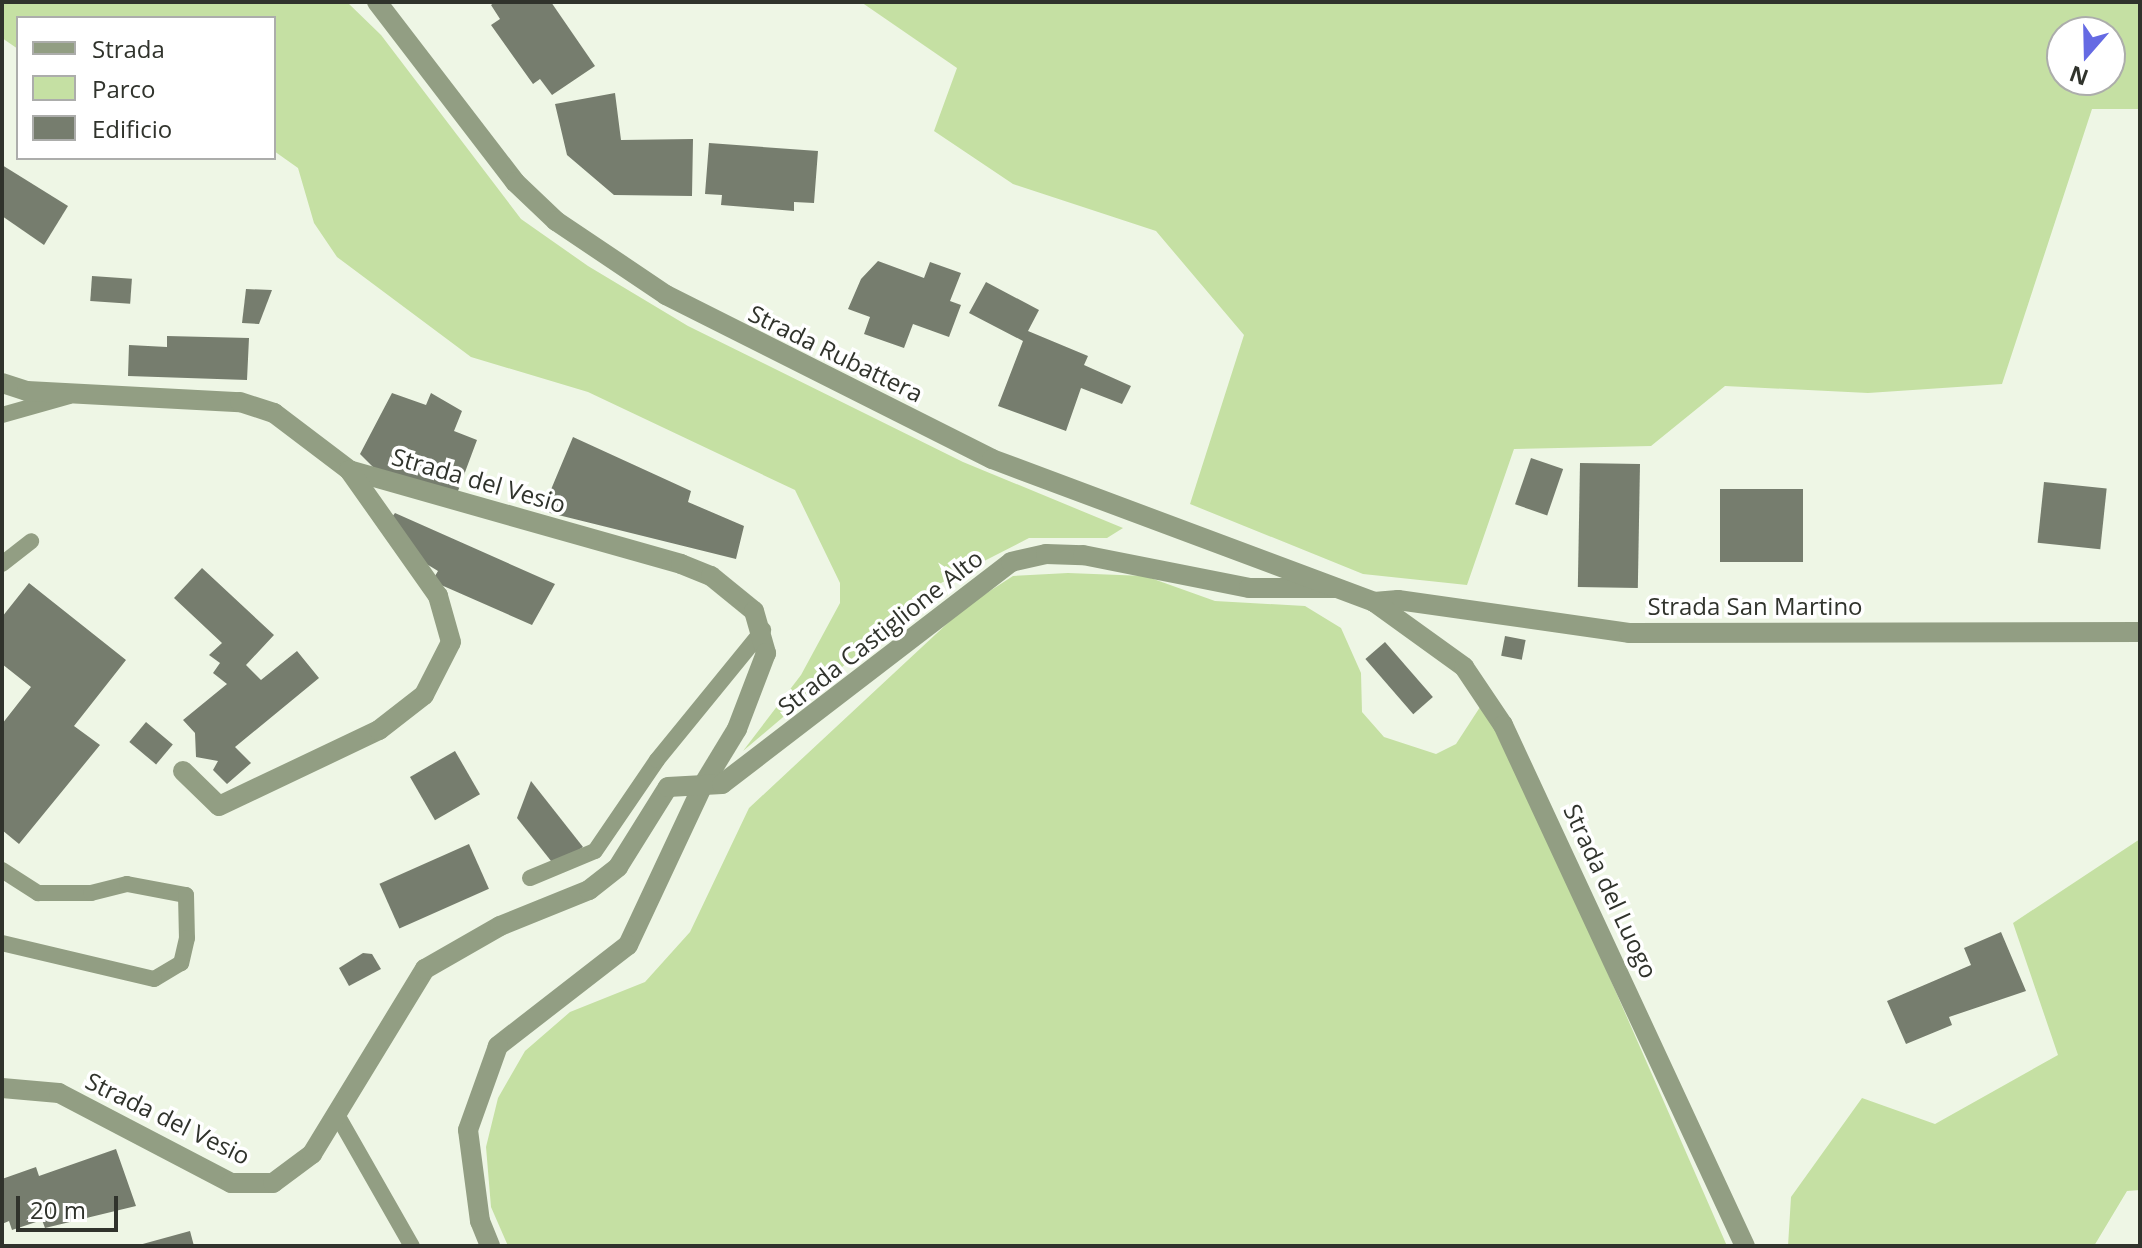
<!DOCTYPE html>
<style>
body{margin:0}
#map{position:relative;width:2142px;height:1248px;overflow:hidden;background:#eef6e5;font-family:"Open Sans",sans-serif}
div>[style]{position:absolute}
.green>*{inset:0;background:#c5e0a3}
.building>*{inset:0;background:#767d6e;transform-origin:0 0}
.service>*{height:16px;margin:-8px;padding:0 8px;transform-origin:8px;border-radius:8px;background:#929e83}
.minor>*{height:20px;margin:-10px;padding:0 10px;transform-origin:10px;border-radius:10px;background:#929e83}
.tertiary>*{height:20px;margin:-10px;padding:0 10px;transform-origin:10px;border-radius:10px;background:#929e83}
span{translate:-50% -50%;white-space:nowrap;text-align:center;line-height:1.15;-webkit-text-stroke:7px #fff;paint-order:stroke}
.street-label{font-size:24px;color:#30332c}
.frame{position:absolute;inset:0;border:4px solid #30332c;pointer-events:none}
.legend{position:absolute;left:16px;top:16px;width:260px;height:144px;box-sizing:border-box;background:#fff;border:2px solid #acadab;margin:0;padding:10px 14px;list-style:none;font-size:24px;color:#30332c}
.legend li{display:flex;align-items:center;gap:16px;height:40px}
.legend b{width:40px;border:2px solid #acadab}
.north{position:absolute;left:2046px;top:16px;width:80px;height:80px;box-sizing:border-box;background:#fff;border:2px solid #acadab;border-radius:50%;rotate:200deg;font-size:22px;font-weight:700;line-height:32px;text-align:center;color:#30332c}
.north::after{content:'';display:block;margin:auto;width:28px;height:36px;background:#656ae3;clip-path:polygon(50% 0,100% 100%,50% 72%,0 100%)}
.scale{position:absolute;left:16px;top:1196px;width:102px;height:36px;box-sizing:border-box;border:4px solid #30332c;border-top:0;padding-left:10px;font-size:24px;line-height:28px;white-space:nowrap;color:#30332c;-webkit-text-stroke:6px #fff;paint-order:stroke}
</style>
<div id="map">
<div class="green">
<div style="clip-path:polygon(2px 2px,347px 2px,381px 35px,521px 219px,588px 266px,688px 326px,963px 462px,1123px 528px,1107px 538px,1029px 538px,941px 583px,743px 751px,801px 675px,840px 603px,840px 583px,795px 490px,588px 392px,471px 357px,337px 257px,314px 223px,298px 168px,274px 151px,274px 18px,18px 18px,18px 49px,2px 38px)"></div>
<div style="clip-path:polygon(evenodd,861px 2px,2140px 2px,2140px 109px,2092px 109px,2002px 384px,1868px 393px,1725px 386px,1651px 446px,1514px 449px,1467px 585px,1363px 574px,1190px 504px,1244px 335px,1156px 231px,1013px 184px,934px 131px,957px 68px,861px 2px,2062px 32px,2110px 32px,2110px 80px,2062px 80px,2062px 32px)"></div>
<div style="clip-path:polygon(1068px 573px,1145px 576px,1215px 601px,1305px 606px,1341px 628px,1361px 673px,1362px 712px,1384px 737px,1436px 754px,1456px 744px,1482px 704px,1563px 871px,1727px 1246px,508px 1246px,491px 1207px,486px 1147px,498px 1098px,525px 1051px,570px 1012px,645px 982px,690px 932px,749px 808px,965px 607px,1013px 576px)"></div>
<div style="clip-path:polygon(2140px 839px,2140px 1190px,2127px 1191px,2094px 1246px,1788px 1246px,1791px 1197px,1862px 1098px,1935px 1124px,2058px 1055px,2013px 923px)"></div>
</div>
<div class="building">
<div style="clip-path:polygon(495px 2px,551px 2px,595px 66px,552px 95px,540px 79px,533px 84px,491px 25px,500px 19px,491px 5px)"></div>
<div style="clip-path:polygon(615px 93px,621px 140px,693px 139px,692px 196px,614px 195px,567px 155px,555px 104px)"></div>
<div style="clip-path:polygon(709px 143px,818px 151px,814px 203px,794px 202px,794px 211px,721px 205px,722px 195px,705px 194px)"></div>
<div style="clip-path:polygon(2px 165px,68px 206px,44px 245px,2px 216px)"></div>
<div style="clip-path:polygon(878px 261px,924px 278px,930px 262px,961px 273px,950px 301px,961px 305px,949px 337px,913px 324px,904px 348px,864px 334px,870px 317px,848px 309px,861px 279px)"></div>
<div style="left:92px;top:276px;width:40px;height:25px;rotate:4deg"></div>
<div style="clip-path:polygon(986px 282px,1039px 310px,1028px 331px,1088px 356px,1084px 365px,1131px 386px,1122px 404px,1081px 388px,1066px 431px,998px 406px,1023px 341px,969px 313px)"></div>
<div style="clip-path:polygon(246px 289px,272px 290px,259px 324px,242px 323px)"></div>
<div style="clip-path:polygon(167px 336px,249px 338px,247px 380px,128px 376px,129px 345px,167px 347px)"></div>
<div style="clip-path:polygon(392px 393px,426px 405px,431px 393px,462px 411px,454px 431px,477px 440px,455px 499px,377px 471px,360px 454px)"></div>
<div style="clip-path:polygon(573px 437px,691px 491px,688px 502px,744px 526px,736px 559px,542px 511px)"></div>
<div style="left:1531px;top:458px;width:34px;height:49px;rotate:19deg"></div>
<div style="left:1580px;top:463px;width:60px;height:124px;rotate:1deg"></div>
<div style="left:2044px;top:482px;width:63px;height:61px;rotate:6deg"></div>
<div style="left:1720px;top:489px;width:83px;height:73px"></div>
<div style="clip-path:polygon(395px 513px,555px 584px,532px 625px,432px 581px,438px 571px,420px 560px,389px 521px)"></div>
<div style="clip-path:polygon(202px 568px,274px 635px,246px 665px,261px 680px,297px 651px,319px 678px,235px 747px,251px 763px,227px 784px,213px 770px,218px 761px,196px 757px,195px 733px,183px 720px,227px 684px,213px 673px,220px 663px,209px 655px,222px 643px,174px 598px)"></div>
<div style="clip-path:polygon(29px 583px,126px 660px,74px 726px,100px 745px,19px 844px,2px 830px,2px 724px,31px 687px,2px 664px,2px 617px)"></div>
<div style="left:1505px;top:636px;width:21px;height:20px;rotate:11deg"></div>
<div style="left:1385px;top:642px;width:73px;height:26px;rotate:49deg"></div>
<div style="left:146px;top:722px;width:35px;height:26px;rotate:40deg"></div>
<div style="left:455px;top:751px;width:50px;height:52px;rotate:60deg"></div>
<div style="clip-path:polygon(531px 781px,583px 847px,555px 866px,517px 818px)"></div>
<div style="left:469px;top:844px;width:49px;height:98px;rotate:66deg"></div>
<div style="clip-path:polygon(2001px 932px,2026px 991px,1949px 1017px,1952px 1025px,1906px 1044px,1887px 1001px,1971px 965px,1964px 948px)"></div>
<div style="clip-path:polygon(363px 953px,372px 954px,381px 969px,349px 986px,339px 968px)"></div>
<div style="clip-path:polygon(116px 1149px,136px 1206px,45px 1228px,42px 1220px,12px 1230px,9px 1221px,2px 1224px,2px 1179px,36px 1167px,39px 1176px)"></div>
<div style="clip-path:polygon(190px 1231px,194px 1246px,139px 1246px,139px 1245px)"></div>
</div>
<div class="service">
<div style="left:2px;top:415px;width:70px;rotate:-15.8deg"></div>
<div style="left:2px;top:564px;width:37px;rotate:-38deg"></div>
<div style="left:2px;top:870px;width:43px;rotate:32.6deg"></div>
<div style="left:38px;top:893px;width:53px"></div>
<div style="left:91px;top:893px;width:37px;rotate:-14deg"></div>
<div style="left:127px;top:884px;width:60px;rotate:10.6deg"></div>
<div style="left:186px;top:895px;width:43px;rotate:88.7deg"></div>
<div style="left:187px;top:938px;width:26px;rotate:103deg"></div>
<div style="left:181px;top:963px;width:31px;rotate:149deg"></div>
<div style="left:154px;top:979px;width:156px;rotate:-166.7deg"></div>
<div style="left:530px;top:878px;width:70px;rotate:-22.6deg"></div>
<div style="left:595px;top:851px;width:110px;rotate:-55.7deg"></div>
<div style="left:657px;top:760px;width:168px;rotate:-50.8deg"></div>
<div style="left:336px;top:1113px;width:153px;rotate:60.3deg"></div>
</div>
<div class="minor">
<div style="left:2px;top:383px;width:26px;rotate:18deg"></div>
<div style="left:27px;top:391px;width:213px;rotate:3deg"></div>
<div style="left:240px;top:402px;width:36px;rotate:18deg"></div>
<div style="left:274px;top:413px;width:94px;rotate:37.2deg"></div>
<div style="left:349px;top:470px;width:345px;rotate:15.8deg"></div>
<div style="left:681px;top:564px;width:32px;rotate:22deg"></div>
<div style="left:711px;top:576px;width:55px;rotate:39.1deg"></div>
<div style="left:754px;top:611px;width:44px;rotate:74.1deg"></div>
<div style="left:766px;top:653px;width:81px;rotate:110.9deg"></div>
<div style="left:737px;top:729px;width:66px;rotate:121.3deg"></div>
<div style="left:703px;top:785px;width:177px;rotate:115.1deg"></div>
<div style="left:628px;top:945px;width:165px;rotate:142.2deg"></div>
<div style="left:498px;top:1046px;width:89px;rotate:109.7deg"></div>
<div style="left:468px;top:1130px;width:92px;rotate:82.5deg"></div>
<div style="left:480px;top:1221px;width:27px;rotate:68deg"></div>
<div style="left:1374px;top:602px;width:24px;rotate:-5deg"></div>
<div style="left:1398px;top:600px;width:233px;rotate:8.1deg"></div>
<div style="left:1629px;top:633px;width:511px;rotate:-0.11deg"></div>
<div style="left:183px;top:771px;width:50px;rotate:44.2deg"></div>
<div style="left:219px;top:806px;width:177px;rotate:-25.4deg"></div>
<div style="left:379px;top:730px;width:57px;rotate:-37.9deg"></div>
<div style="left:424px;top:695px;width:59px;rotate:-63deg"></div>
<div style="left:451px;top:642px;width:48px;rotate:-105.8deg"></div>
<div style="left:438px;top:596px;width:154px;rotate:-125.2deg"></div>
<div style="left:2px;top:1088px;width:57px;rotate:5deg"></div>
<div style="left:59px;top:1093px;width:194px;rotate:27.6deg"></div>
<div style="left:231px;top:1183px;width:42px"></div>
<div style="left:273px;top:1183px;width:49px;rotate:-36.6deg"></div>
<div style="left:312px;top:1154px;width:217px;rotate:-58.6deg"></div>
<div style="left:425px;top:969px;width:86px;rotate:-29.8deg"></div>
<div style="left:500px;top:926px;width:96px;rotate:-22deg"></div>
<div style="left:589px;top:890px;width:37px;rotate:-38deg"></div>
<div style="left:618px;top:867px;width:94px;rotate:-58deg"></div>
<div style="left:668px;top:787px;width:54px;rotate:-3.2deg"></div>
<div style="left:722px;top:784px;width:364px;rotate:-37.5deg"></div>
<div style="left:1011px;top:562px;width:36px;rotate:-13deg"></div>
<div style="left:1046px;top:554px;width:37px;rotate:2deg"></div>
<div style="left:1083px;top:555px;width:169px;rotate:11.2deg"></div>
<div style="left:1249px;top:588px;width:86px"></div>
</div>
<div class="tertiary">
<div style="left:377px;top:2px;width:227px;rotate:52.5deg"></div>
<div style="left:515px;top:182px;width:57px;rotate:43.6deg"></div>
<div style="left:556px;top:221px;width:133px;rotate:33.9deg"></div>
<div style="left:666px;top:295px;width:365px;rotate:26.7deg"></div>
<div style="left:992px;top:459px;width:408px;rotate:20.5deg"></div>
<div style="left:1374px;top:602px;width:111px;rotate:35.8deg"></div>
<div style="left:1464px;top:667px;width:70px;rotate:56.1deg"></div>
<div style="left:1503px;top:725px;width:574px;rotate:65.09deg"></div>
</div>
<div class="street-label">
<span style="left:836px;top:353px;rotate:26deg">Strada Rubattera</span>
<span style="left:479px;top:480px;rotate:16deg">Strada del Vesio</span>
<span style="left:1755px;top:606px">Strada San Martino</span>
<span style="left:880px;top:632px;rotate:-38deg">Strada Castiglione Alto</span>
<span style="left:1611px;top:891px;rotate:65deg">Strada del Luogo</span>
<span style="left:168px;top:1118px;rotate:26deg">Strada del Vesio</span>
</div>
<div class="frame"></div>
<ul class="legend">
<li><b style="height:10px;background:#929e83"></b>Strada</li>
<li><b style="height:22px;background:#c5e0a3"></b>Parco</li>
<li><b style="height:22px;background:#767d6e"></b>Edificio</li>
</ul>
<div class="north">N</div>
<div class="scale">20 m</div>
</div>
